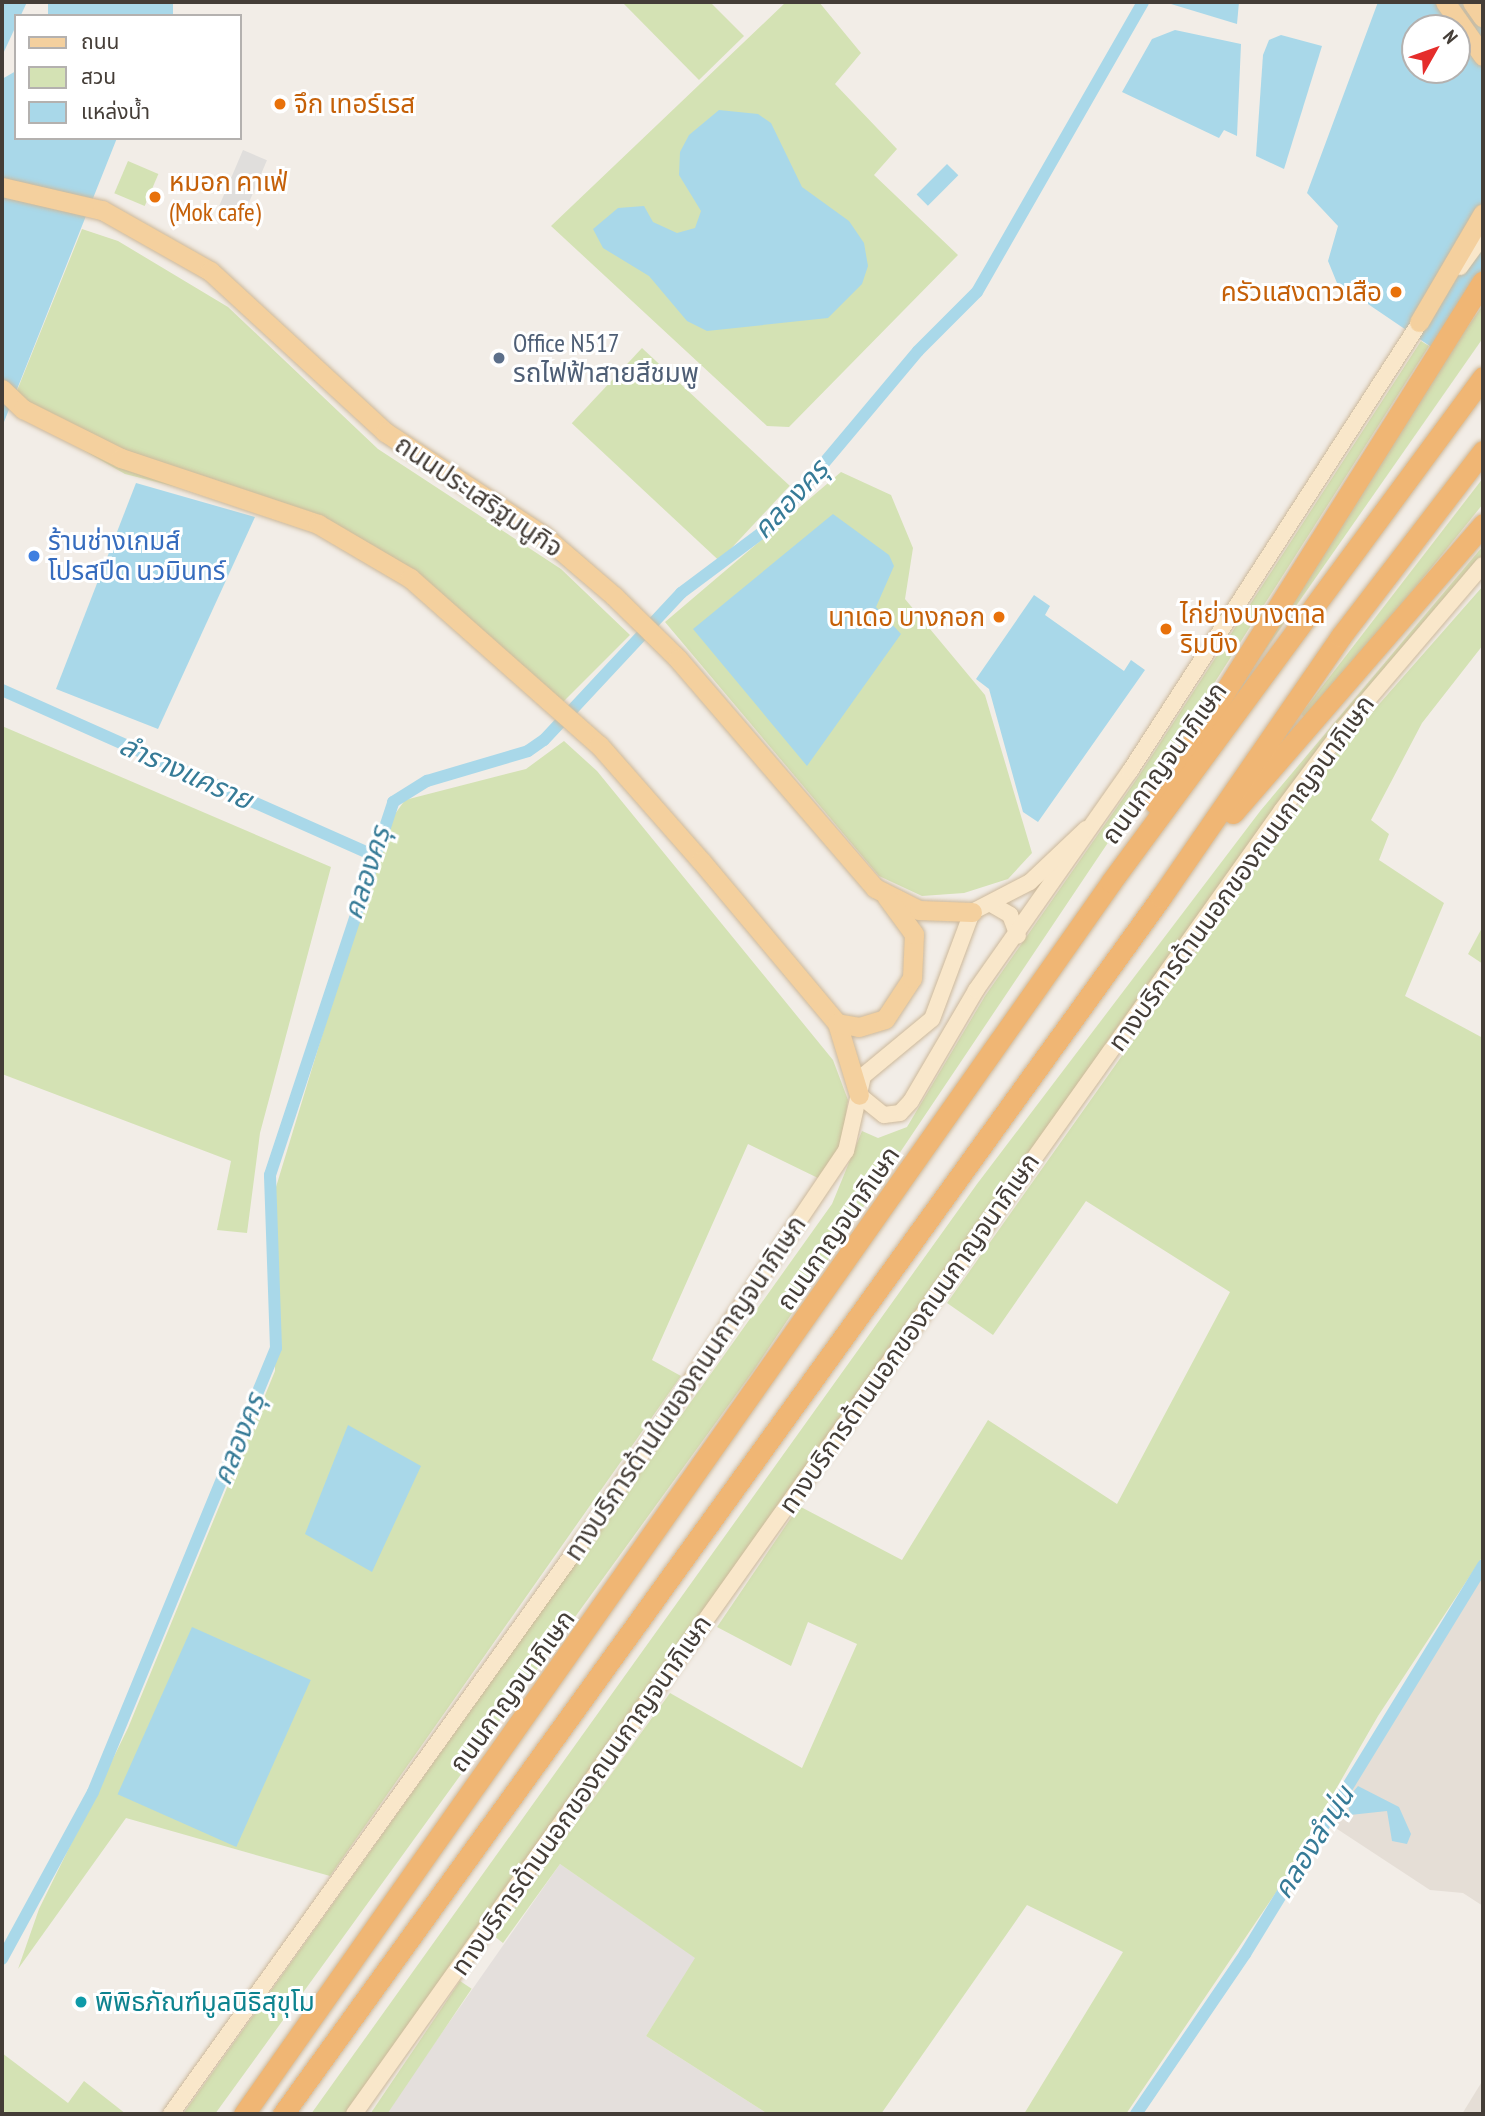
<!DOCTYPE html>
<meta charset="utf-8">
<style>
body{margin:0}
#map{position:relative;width:1485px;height:2116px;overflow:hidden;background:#f2ede7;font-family:"PT Sans Narrow","Noto Sans Thai",sans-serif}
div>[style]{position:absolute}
.residential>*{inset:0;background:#e5ded6}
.industrial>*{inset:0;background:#e4dfdc}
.green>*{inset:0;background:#d4e2b4;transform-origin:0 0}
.parking>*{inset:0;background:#e0dedc;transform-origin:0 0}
.water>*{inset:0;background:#a9d8e9;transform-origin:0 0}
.canal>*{height:12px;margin:-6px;padding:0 6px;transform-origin:6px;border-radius:6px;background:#a9d8e9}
.roads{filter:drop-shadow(0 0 2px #cdb99b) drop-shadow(0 0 2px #cdb99b)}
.secondary>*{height:16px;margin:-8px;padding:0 8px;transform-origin:8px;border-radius:8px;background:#f9e7ca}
.primary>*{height:19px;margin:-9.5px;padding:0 9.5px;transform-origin:9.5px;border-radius:9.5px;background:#f4d09e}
.motorway>*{height:21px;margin:-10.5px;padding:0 10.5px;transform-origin:10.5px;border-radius:10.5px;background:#f0b674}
.dots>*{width:19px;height:19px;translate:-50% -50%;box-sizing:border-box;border:4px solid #fff;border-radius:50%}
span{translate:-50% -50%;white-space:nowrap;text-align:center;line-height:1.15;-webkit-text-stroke:6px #fff;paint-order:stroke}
.food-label{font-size:26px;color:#c56008}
.left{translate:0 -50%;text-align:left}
.right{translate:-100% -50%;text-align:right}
.service-label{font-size:26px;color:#4e5e75}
.street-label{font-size:26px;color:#443d37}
.shop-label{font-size:26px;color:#366cbe}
.culture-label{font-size:26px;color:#0d838f}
.water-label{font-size:28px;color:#367b97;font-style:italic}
.frame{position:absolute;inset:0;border:4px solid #443d37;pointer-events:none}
.legend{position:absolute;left:14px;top:14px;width:228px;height:126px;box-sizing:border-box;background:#fff;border:2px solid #b4b1af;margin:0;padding:9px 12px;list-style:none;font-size:21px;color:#443d37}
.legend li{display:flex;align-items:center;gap:14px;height:35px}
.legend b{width:35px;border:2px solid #b4b1af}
.north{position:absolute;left:1401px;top:14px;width:70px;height:70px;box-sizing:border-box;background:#fff;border:2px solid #b4b1af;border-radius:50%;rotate:50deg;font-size:19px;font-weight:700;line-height:28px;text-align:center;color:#443d37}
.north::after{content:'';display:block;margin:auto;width:24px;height:32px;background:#e52d2b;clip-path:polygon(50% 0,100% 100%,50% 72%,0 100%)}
</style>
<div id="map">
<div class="residential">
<div style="clip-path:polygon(1483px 1569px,1483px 1906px,1463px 1893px,1430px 1890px,1328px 1823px)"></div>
<div style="clip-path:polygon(1483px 2080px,1483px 2114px,1462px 2114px)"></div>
</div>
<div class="industrial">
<div style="clip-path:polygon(560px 1864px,696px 1958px,646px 2036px,768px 2114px,385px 2114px)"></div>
</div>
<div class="green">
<div style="clip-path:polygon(622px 2px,710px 2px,744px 36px,699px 80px)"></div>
<div style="clip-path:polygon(786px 2px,819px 2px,861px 53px,835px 84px,897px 149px,874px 175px,958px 255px,789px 427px,767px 426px,551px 226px)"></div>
<div style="left:128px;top:161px;width:33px;height:35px;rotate:23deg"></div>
<div style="clip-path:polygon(82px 229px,118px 241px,228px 307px,378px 449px,561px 569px,630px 635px,563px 702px,332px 526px,125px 474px,10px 408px)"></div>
<div style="clip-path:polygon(1483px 305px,1483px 338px,1245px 679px,1446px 357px)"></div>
<div style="clip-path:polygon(1421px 341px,1429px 346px,1201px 704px,754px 1370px,215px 2114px,183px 2114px,832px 1204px,862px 1131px,878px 1138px,907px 1127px,985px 996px,1138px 777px)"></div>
<div style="left:642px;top:348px;width:202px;height:103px;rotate:43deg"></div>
<div style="clip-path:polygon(841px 472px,891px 495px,913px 548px,905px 599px,985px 695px,1032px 853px,1008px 879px,964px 893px,922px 896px,879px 876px,665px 622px)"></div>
<div style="clip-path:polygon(1483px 478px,1483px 504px,1308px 720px,1301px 714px)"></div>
<div style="clip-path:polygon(1483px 546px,1483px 557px,1406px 645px,347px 2114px,311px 2114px,977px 1184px,1261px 810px)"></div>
<div style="clip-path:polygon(1483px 586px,1483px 645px,1422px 723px,1371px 820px,1389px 834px,1379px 860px,1444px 903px,1405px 996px,1483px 1038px,1483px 1556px,1378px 1716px,1279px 1888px,1126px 2114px,1024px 2114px,1123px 1952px,1027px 1905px,881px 2114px,768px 2114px,646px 2036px,695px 1958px,560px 1864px,503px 1943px,494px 1936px,670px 1693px,802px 1768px,857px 1644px,808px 1622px,791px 1666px,717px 1627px,799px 1506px,902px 1560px,988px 1420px,1117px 1504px,1230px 1292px,1086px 1201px,993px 1335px,947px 1303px,1337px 752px)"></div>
<div style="clip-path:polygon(2px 726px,331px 867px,260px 1133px,247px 1233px,217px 1230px,231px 1161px,2px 1074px)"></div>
<div style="clip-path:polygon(564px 741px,597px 771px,833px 1060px,848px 1100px,842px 1142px,820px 1179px,748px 1144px,652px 1360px,681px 1376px,330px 1876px,126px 1818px,18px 1969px,39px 1909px,128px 1728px,275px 1371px,276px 1187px,385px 828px,405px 800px,526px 769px)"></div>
<div style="clip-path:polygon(1483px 926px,1483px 964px,1468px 954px)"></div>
<div style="left:460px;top:1981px;width:14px;height:162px;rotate:34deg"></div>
<div style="clip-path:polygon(2px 2053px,68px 2103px,84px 2081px,126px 2114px,2px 2114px)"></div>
</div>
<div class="parking">
<div style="left:243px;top:150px;width:26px;height:68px;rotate:23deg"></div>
</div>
<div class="water">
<div style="clip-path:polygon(2px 2px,27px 2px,2px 56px)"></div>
<div style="left:48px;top:2px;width:125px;height:15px"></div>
<div style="clip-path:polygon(1239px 2px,1237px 24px,1171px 4px,1172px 2px)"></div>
<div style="clip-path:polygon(evenodd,1378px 2px,1483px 2px,1483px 302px,1446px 357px,1337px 283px,1328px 261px,1338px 226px,1307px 193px,1378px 2px,1415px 28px,1457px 28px,1457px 70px,1415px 70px,1415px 28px)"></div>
<div style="clip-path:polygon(1175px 30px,1241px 44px,1237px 136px,1224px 130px,1219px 138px,1122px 92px,1152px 39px)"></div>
<div style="clip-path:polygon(1281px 35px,1322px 46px,1284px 169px,1256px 156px,1263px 55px,1269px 40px)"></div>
<div style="clip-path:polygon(16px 71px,16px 138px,117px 138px,2px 427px,2px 79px)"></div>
<div style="clip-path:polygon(719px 110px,758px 114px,771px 123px,802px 187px,849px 221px,864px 243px,868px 266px,862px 284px,828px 318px,707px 331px,687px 321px,649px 276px,603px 248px,593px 229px,618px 208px,644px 206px,653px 222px,677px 233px,695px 228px,701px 211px,679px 175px,680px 152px,689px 135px)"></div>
<div style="left:947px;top:164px;width:16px;height:43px;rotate:45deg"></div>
<div style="clip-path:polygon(136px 483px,255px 517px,158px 729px,56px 689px)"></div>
<div style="clip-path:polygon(833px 514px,889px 555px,894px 566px,876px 607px,901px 634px,807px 766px,693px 629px)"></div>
<div style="clip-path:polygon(1034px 595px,1050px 606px,1045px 615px,1124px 671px,1131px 660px,1145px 670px,1038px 822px,1023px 812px,989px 689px,976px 679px)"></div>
<div style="clip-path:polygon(348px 1425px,421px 1466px,372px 1572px,305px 1534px)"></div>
<div style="left:192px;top:1627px;width:130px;height:183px;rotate:24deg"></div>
<div style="clip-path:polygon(1358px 1786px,1399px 1807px,1411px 1834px,1407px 1844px,1392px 1841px,1387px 1811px,1350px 1815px,1347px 1799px)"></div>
</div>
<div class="canal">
<div style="left:2px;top:690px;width:404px;rotate:24deg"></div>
<div style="left:2px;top:1959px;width:190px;rotate:-61.4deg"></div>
<div style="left:93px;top:1792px;width:480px;rotate:-67.6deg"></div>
<div style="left:276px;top:1348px;width:173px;rotate:-92deg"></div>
<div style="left:270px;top:1175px;width:393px;rotate:-71.7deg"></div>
<div style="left:393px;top:802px;width:40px;rotate:-32deg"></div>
<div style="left:427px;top:781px;width:105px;rotate:-16.5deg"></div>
<div style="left:528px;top:751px;width:19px;rotate:-35deg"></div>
<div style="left:544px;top:740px;width:201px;rotate:-47deg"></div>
<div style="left:681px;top:593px;width:114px;rotate:-36.8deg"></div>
<div style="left:772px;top:525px;width:227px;rotate:-50deg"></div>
<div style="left:918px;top:351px;width:83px;rotate:-45deg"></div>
<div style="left:977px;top:292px;width:334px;rotate:-60.2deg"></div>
<div style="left:1136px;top:2114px;width:194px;rotate:-55.7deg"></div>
<div style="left:1245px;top:1954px;width:456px;rotate:-58.5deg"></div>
</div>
<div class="roads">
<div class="secondary">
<div style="left:1460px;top:267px;width:39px;rotate:-54deg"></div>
<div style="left:993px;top:905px;width:20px;rotate:30deg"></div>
<div style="left:1010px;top:915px;width:22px;rotate:69deg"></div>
<div style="left:859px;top:1095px;width:32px;rotate:39deg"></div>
<div style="left:884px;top:1115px;width:16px;rotate:-7deg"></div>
<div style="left:900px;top:1113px;width:16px;rotate:-47deg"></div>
<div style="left:911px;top:1101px;width:129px;rotate:-59.6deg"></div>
<div style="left:976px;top:990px;width:268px;rotate:-54.9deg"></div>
<div style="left:1130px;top:771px;width:545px;rotate:-57.13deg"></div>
<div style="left:171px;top:2114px;width:719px;rotate:-54.34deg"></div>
<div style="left:590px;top:1530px;width:457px;rotate:-56deg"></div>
<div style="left:846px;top:1151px;width:77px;rotate:-77.2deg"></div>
<div style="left:863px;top:1076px;width:89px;rotate:-39.6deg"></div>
<div style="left:932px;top:1019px;width:114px;rotate:-69.5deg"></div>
<div style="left:972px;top:912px;width:65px;rotate:-27.3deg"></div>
<div style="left:1030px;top:882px;width:77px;rotate:-43.4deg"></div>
<div style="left:354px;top:2114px;width:1600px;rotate:-54.56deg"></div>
<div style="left:1282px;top:810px;width:99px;rotate:-53.2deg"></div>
<div style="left:1341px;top:731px;width:218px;rotate:-49.5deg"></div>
</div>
<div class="primary">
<div style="left:1445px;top:2px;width:66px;rotate:54.9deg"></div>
<div style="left:1472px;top:2px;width:19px;rotate:55deg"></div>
<div style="left:2px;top:187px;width:103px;rotate:13deg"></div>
<div style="left:102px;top:210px;width:124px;rotate:29.5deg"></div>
<div style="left:210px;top:271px;width:238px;rotate:42.6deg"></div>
<div style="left:385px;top:432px;width:190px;rotate:33.2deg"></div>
<div style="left:544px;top:536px;width:92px;rotate:40.6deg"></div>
<div style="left:614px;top:596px;width:90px;rotate:44.5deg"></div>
<div style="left:678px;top:659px;width:302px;rotate:49.3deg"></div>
<div style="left:875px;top:888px;width:49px;rotate:26.6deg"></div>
<div style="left:919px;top:910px;width:53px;rotate:2.2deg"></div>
<div style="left:1419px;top:322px;width:126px;rotate:-59.6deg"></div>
<div style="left:2px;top:389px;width:29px;rotate:44deg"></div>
<div style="left:23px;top:409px;width:110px;rotate:26.6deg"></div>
<div style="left:121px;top:458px;width:208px;rotate:18.5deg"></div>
<div style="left:318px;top:524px;width:107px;rotate:30.4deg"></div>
<div style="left:410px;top:578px;width:252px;rotate:41.5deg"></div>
<div style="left:599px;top:745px;width:154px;rotate:48.7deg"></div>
<div style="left:701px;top:861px;width:212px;rotate:50deg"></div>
<div style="left:837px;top:1023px;width:75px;rotate:73deg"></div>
<div style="left:837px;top:1023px;width:22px;rotate:10deg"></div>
<div style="left:859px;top:1027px;width:27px;rotate:-17deg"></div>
<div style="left:885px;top:1019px;width:49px;rotate:-56.6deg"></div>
<div style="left:912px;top:978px;width:44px;rotate:-87.4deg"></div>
<div style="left:914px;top:934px;width:47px;rotate:-126.4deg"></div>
</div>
<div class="motorway">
<div style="left:1155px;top:803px;width:616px;rotate:-57.86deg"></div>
<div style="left:1233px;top:813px;width:382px;rotate:-49.1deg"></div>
<div style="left:244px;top:2114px;width:1506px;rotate:-54.86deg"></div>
<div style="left:1111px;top:882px;width:627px;rotate:-53.62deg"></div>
<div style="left:283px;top:2114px;width:1501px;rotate:-54.19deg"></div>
<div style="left:1161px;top:897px;width:317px;rotate:-55.4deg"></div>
<div style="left:1341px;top:636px;width:233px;rotate:-52.5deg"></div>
</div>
</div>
<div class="dots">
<div style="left:280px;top:104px;background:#e8710a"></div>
<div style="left:155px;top:197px;background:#e8710a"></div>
<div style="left:1396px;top:292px;background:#e8710a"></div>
<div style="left:499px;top:358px;background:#5c6f8a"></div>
<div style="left:34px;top:556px;background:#3f7fe0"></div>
<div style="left:999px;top:617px;background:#e8710a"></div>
<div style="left:1166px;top:629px;background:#e8710a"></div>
<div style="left:81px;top:2002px;background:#0f9aa8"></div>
</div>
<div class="food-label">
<span class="left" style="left:294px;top:104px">จึก เทอร์เรส</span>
<span class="left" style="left:169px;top:197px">หมอก คาเฟ่<br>(Mok cafe)</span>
<span class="right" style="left:1382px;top:292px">ครัวแสงดาวเสือ</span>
<span class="left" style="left:1180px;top:629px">ไก่ย่างบางตาล<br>ริมบึง</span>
<span class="right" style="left:985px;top:617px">นาเดอ บางกอก</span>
</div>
<div class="service-label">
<span class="left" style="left:513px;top:358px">Office N517<br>รถไฟฟ้าสายสีชมพู</span>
</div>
<div class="street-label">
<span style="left:479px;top:496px;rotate:34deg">ถนนประเสริฐมนูกิจ</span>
<span style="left:1164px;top:763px;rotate:-54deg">ถนนกาญจนาภิเษก</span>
<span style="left:1241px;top:873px;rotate:-54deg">ทางบริการด้านนอกของถนนกาญจนาภิเษก</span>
<span style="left:838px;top:1228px;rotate:-55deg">ถนนกาญจนาภิเษก</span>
<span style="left:909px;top:1333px;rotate:-55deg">ทางบริการด้านนอกของถนนกาญจนาภิเษก</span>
<span style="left:685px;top:1388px;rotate:-56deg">ทางบริการด้านในของถนนกาญจนาภิเษก</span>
<span style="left:512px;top:1691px;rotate:-54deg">ถนนกาญจนาภิเษก</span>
<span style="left:581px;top:1795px;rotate:-55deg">ทางบริการด้านนอกของถนนกาญจนาภิเษก</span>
</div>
<div class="shop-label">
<span class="left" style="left:48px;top:556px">ร้านช่างเกมส์<br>โปรสปีด นวมินทร์</span>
</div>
<div class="culture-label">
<span class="left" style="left:95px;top:2002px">พิพิธภัณฑ์มูลนิธิสุขุโม</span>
</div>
<div class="water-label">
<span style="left:790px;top:499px;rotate:-47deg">คลองครุ</span>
<span style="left:186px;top:772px;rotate:24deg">ลำรางแคราย</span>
<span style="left:366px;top:873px;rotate:-72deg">คลองครุ</span>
<span style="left:238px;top:1439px;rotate:-68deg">คลองครุ</span>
<span style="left:1313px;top:1842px;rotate:-58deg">คลองลำนุ่น</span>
</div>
<div class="frame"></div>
<ul class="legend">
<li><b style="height:9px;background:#f4d09e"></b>ถนน</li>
<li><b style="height:19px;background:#d4e2b4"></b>สวน</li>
<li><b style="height:19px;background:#a9d8e9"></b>แหล่งน้ำ</li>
</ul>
<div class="north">N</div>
</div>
